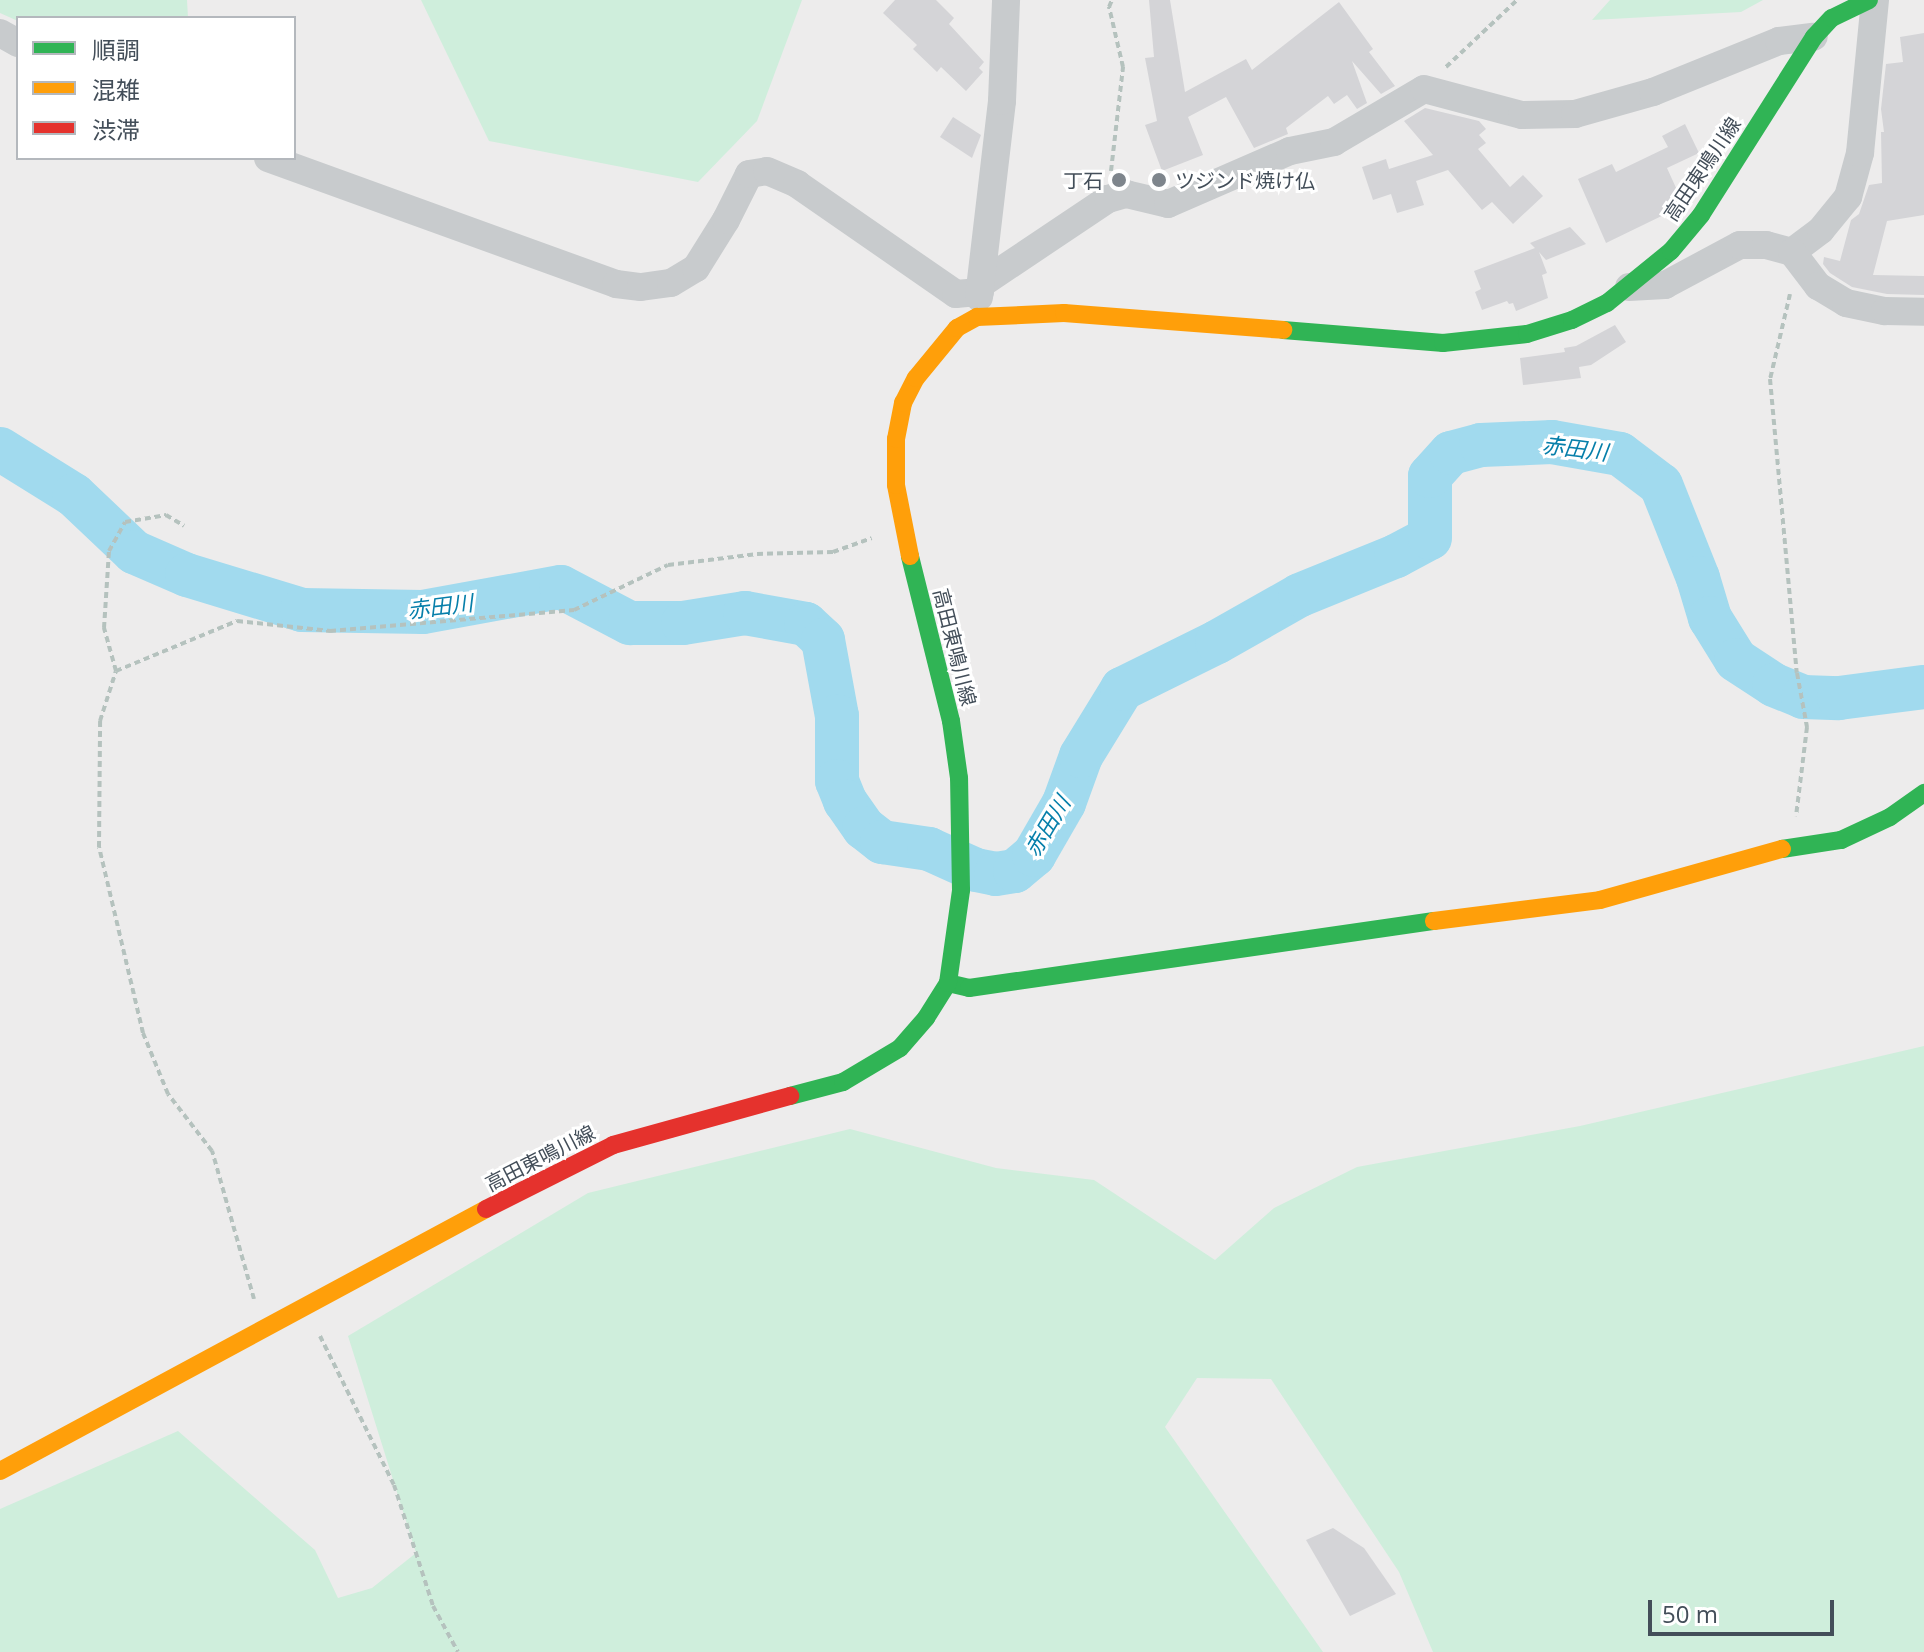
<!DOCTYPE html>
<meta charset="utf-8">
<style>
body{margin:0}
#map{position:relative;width:1924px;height:1652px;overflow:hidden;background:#edecec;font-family:"Open Sans","Noto Sans JP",sans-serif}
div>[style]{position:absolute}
.green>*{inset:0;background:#cfeedc}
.river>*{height:44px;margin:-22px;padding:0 22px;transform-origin:22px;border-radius:22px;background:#a1daee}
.building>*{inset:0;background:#d4d4d7}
.path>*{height:4px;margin-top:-2px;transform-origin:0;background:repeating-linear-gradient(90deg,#b5c2be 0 6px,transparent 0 10px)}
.street>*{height:28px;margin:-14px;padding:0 14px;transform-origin:14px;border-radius:14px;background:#c8cbcd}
.fast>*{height:18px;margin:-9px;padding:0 9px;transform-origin:9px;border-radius:9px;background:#30b455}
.slow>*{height:18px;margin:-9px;padding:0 9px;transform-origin:9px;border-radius:9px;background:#ff9f0a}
.jam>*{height:18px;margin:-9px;padding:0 9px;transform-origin:9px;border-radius:9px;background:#e5322d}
.dots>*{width:22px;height:22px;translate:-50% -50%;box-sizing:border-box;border:4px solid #fff;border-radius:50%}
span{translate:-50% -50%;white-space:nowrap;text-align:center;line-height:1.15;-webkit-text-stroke:6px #fff;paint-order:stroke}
.street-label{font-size:20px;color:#434e59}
.poi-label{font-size:20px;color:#434e59}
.right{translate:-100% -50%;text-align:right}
.left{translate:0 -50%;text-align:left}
.water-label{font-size:22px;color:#067faa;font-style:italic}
.legend{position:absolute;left:16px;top:16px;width:280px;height:144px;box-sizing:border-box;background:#fff;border:2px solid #b4b8bd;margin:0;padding:10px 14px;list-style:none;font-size:24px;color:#434e59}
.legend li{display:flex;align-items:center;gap:16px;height:40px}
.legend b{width:40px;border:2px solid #b4b8bd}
.scale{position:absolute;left:1648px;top:1600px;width:186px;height:36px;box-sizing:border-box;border:4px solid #434e59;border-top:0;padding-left:10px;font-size:24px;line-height:28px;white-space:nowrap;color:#434e59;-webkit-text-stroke:6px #fff;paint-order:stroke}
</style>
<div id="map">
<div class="green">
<div style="clip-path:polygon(0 0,187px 0,188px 18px,18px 21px,0 13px)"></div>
<div style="clip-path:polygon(421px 0,802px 0,757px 121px,698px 182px,489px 141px)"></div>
<div style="clip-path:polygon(1610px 0,1763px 0,1741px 12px,1592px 20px)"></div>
<div style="clip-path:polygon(1924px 1046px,1924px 1652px,1433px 1652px,1399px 1572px,1271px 1379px,1197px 1378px,1165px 1427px,1323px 1652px,0 1652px,0 1509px,178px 1431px,315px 1550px,338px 1598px,372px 1588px,416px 1553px,348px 1336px,588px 1193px,850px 1129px,996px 1168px,1094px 1180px,1215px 1260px,1274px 1208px,1357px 1167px,1580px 1126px)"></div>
</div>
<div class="river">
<div style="left:0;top:449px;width:87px;rotate:31.9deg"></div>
<div style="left:74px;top:495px;width:83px;rotate:43.5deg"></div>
<div style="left:134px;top:552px;width:58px;rotate:23.5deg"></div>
<div style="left:187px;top:575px;width:120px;rotate:16.9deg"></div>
<div style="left:302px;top:610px;width:121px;rotate:0.9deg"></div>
<div style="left:423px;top:612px;width:140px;rotate:-10.3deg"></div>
<div style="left:561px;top:587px;width:78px;rotate:27.6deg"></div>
<div style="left:630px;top:623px;width:53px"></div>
<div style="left:683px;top:623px;width:63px;rotate:-9.2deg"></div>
<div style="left:745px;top:613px;width:62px;rotate:10.2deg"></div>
<div style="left:806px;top:624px;width:23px;rotate:43deg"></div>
<div style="left:823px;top:640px;width:77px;rotate:79.6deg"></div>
<div style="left:837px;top:716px;width:65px;rotate:90deg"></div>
<div style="left:837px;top:781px;width:22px;rotate:68deg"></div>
<div style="left:845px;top:801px;width:33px;rotate:55deg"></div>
<div style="left:864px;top:828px;width:23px;rotate:38deg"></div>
<div style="left:882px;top:842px;width:48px;rotate:8.5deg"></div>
<div style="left:929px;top:849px;width:51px;rotate:24.1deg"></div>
<div style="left:976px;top:870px;width:20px;rotate:11deg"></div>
<div style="left:996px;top:874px;width:19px;rotate:-9deg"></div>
<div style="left:1015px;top:871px;width:25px;rotate:-40deg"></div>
<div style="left:1034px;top:855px;width:60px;rotate:-60deg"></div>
<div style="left:1064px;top:803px;width:50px;rotate:-70.1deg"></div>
<div style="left:1081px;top:756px;width:79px;rotate:-58.5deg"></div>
<div style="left:1122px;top:689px;width:106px;rotate:-26.3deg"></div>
<div style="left:1217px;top:642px;width:95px;rotate:-29.5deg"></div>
<div style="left:1300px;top:595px;width:104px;rotate:-22.1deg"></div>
<div style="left:1396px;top:556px;width:38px;rotate:-28deg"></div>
<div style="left:1430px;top:538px;width:62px;rotate:-90deg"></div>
<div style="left:1430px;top:476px;width:31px;rotate:-48deg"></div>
<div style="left:1451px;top:453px;width:31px;rotate:-15deg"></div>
<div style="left:1481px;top:445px;width:71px;rotate:-2.4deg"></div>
<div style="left:1552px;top:442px;width:69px;rotate:10deg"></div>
<div style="left:1620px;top:454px;width:51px;rotate:37.1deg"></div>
<div style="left:1661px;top:485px;width:100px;rotate:68.3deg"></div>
<div style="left:1698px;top:578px;width:42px;rotate:73.3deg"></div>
<div style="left:1710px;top:618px;width:49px;rotate:58.2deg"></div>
<div style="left:1736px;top:660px;width:45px;rotate:33.3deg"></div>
<div style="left:1774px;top:685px;width:31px;rotate:22deg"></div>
<div style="left:1803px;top:697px;width:36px;rotate:2deg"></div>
<div style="left:1839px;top:698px;width:86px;rotate:-7.4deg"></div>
</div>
<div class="building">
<div style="clip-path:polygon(895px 0,936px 0,954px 18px,949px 24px,984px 62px,979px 68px,983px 72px,966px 91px,941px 67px,937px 72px,913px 49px,917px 45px,883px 13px)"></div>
<div style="clip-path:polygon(1149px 0,1170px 0,1185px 92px,1246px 59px,1252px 70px,1339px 2px,1373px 49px,1369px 52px,1395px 86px,1381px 94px,1352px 61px,1367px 103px,1357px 109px,1347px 95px,1334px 104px,1328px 96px,1286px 128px,1288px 134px,1254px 148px,1226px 97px,1188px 117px,1203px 155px,1162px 171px,1145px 125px,1157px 121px,1145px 58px,1154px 57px)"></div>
<div style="clip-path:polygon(1924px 33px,1924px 215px,1887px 221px,1873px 275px,1924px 276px,1924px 295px,1887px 294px,1852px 287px,1830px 273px,1823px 264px,1824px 257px,1840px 261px,1851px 220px,1859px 214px,1869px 185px,1882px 183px,1881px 132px,1884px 132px,1881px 109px,1886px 64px,1903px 62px,1900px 37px)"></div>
<div style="clip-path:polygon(1425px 108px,1479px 121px,1486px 129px,1479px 135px,1486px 143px,1478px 149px,1510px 187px,1523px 175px,1543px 196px,1513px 224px,1492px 202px,1482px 210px,1448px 170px,1416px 181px,1424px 205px,1397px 213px,1391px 194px,1373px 200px,1362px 167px,1386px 159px,1389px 169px,1433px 155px,1404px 121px)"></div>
<div style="clip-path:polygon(953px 117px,981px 135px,972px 158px,940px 137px)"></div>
<div style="clip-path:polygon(1685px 124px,1699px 153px,1667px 168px,1682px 201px,1676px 209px,1606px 243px,1578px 179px,1612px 164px,1616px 172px,1668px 147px,1662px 136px)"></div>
<div style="clip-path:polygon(1570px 227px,1586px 244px,1546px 260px,1539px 252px,1547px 273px,1542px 275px,1548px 298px,1516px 311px,1513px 303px,1509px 304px,1507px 301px,1482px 310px,1475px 292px,1481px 289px,1474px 271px,1535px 248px,1530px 243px)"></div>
<div style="clip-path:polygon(1615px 325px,1626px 342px,1591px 365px,1579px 367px,1581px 378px,1523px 385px,1520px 358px,1565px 352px,1564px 348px,1576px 346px)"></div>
<div style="clip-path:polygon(1333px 1528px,1364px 1548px,1396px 1594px,1350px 1616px,1306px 1540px)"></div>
</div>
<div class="path">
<div style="left:1446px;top:67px;width:98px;rotate:-43.3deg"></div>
<div style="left:1111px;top:171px;width:105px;rotate:-83.4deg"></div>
<div style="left:1123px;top:67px;width:62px;rotate:-103.1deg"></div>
<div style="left:1109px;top:7px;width:8px;rotate:-67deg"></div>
<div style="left:1790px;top:294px;width:87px;rotate:103.2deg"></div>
<div style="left:1770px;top:379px;width:295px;rotate:84.8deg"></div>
<div style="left:1797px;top:673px;width:55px;rotate:79.5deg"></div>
<div style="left:1807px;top:727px;width:90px;rotate:97deg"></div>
<div style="left:116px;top:671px;width:45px;rotate:-105.6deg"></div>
<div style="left:104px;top:628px;width:77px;rotate:-86.3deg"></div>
<div style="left:109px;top:551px;width:33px;rotate:-61deg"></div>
<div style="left:125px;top:522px;width:42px;rotate:-9.7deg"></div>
<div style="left:166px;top:515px;width:21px;rotate:31deg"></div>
<div style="left:254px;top:1299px;width:154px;rotate:-105.8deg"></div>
<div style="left:212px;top:1151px;width:72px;rotate:-127.7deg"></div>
<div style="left:168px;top:1094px;width:66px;rotate:-112.3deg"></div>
<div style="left:143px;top:1033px;width:191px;rotate:-103.3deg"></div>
<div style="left:99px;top:847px;width:126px;rotate:-89.5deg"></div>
<div style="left:100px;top:721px;width:52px;rotate:-72.3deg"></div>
<div style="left:116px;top:671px;width:131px;rotate:-22.5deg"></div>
<div style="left:237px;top:621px;width:94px;rotate:6.1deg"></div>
<div style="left:330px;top:631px;width:245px;rotate:-4.9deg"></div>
<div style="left:574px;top:610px;width:104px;rotate:-25.6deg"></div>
<div style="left:668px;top:565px;width:90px;rotate:-7deg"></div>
<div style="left:757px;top:554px;width:76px;rotate:-1.5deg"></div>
<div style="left:833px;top:552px;width:41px;rotate:-19.7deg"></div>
<div style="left:320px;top:1336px;width:166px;rotate:63.6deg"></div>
<div style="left:394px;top:1485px;width:127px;rotate:72.1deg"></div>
<div style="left:433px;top:1606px;width:52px;rotate:61.5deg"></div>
</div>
<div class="street">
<div style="left:0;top:33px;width:21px;rotate:29deg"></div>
<div style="left:268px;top:158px;width:370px;rotate:19.9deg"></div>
<div style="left:616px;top:284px;width:25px;rotate:7deg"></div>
<div style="left:641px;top:287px;width:30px;rotate:-8deg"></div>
<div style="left:671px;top:283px;width:29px;rotate:-31deg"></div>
<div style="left:696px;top:268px;width:57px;rotate:-58deg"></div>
<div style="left:726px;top:220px;width:51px;rotate:-63.4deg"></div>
<div style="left:749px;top:174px;width:18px;rotate:-9deg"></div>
<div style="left:767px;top:171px;width:33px;rotate:23deg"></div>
<div style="left:797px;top:184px;width:193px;rotate:34.7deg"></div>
<div style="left:956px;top:294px;width:24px;rotate:-5deg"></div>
<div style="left:1792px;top:252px;width:36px;rotate:-37deg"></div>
<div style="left:1821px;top:230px;width:43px;rotate:-50.7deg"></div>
<div style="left:1848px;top:197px;width:46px;rotate:-74.7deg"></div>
<div style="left:1860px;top:153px;width:154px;rotate:-84.4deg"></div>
<div style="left:981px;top:284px;width:153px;rotate:-33.8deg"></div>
<div style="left:1108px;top:199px;width:19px;rotate:-16deg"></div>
<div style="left:1126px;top:194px;width:43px;rotate:13.4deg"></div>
<div style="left:1168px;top:204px;width:133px;rotate:-23.5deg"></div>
<div style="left:1290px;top:151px;width:45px;rotate:-11.6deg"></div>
<div style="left:1334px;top:142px;width:104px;rotate:-30.5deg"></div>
<div style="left:1424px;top:89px;width:101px;rotate:14.9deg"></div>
<div style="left:1522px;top:115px;width:53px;rotate:-1.1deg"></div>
<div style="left:1575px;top:114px;width:81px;rotate:-15.8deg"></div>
<div style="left:1653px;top:92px;width:136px;rotate:-22deg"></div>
<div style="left:1779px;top:41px;width:35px;rotate:-7deg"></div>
<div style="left:1629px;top:287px;width:36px;rotate:-3deg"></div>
<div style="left:1665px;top:285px;width:85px;rotate:-28.1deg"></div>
<div style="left:1740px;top:245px;width:26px"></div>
<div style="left:1766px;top:245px;width:27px;rotate:15deg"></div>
<div style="left:1792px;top:252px;width:43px;rotate:52.6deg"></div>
<div style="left:1818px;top:286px;width:33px;rotate:31deg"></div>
<div style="left:1846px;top:303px;width:40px;rotate:12deg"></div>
<div style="left:1885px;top:311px;width:39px;rotate:1deg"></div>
<div style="left:979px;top:297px;width:197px;rotate:-83.3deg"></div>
<div style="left:1002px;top:101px;width:101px;rotate:-87.7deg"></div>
</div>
<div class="fast">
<div style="left:1283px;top:330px;width:161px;rotate:4.6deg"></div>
<div style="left:1443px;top:343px;width:84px;rotate:-6.1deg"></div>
<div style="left:1527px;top:334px;width:47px;rotate:-17.3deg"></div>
<div style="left:1572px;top:320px;width:39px;rotate:-26deg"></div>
<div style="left:1607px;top:303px;width:82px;rotate:-39.1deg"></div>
<div style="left:1671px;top:251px;width:47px;rotate:-50.2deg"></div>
<div style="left:1701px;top:215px;width:211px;rotate:-57.6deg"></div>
<div style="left:1814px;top:37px;width:26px;rotate:-47deg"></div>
<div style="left:1832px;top:18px;width:41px;rotate:-25.9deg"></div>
<div style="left:1782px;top:849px;width:60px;rotate:-8.7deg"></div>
<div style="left:1841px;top:840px;width:54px;rotate:-25.1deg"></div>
<div style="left:1890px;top:817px;width:42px;rotate:-35.2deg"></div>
<div style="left:948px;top:983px;width:22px;rotate:13deg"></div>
<div style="left:969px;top:988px;width:470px;rotate:-8.2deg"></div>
<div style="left:790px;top:1096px;width:55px;rotate:-14.8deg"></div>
<div style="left:843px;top:1082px;width:66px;rotate:-30.8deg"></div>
<div style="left:900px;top:1048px;width:40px;rotate:-49deg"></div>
<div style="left:926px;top:1018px;width:41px;rotate:-57.8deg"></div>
<div style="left:948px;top:983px;width:94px;rotate:-82deg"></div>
<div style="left:961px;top:890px;width:112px;rotate:-91deg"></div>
<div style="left:959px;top:778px;width:58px;rotate:-98deg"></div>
<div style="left:951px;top:721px;width:170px;rotate:-104deg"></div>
</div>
<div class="slow">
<div style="left:910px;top:556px;width:72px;rotate:-101.2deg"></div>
<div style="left:896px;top:485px;width:46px;rotate:-90deg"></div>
<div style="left:896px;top:439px;width:37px;rotate:-79deg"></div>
<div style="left:903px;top:403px;width:28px;rotate:-63deg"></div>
<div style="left:916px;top:378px;width:65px;rotate:-50.6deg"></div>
<div style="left:957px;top:328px;width:23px;rotate:-29deg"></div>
<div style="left:977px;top:317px;width:87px;rotate:-2.6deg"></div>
<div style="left:1064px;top:313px;width:220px;rotate:4.4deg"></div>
<div style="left:1434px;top:921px;width:167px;rotate:-7.2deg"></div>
<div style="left:1600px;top:900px;width:189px;rotate:-15.7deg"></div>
<div style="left:0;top:1471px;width:552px;rotate:-28.33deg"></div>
</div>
<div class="jam">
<div style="left:486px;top:1209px;width:142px;rotate:-26.7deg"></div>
<div style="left:613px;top:1145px;width:184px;rotate:-15.5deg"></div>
</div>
<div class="dots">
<div style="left:1119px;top:180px;background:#7e858c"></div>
<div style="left:1159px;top:180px;background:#7e858c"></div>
</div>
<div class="street-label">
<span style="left:1702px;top:169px;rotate:-56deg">高田東鳴川線</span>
<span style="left:955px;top:647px;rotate:76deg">高田東鳴川線</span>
<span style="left:540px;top:1158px;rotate:-27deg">高田東鳴川線</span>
</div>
<div class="poi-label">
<span class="right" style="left:1103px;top:180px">丁石</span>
<span class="left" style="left:1175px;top:180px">ツジンド焼け仏</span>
</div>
<div class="water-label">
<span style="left:1575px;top:448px;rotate:7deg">赤田川</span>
<span style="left:440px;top:606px;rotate:-7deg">赤田川</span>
<span style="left:1047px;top:826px;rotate:-59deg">赤田川</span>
</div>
<ul class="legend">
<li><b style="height:10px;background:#30b455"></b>順調</li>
<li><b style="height:10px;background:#ff9f0a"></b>混雑</li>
<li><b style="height:10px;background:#e5322d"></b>渋滞</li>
</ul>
<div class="scale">50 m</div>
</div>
